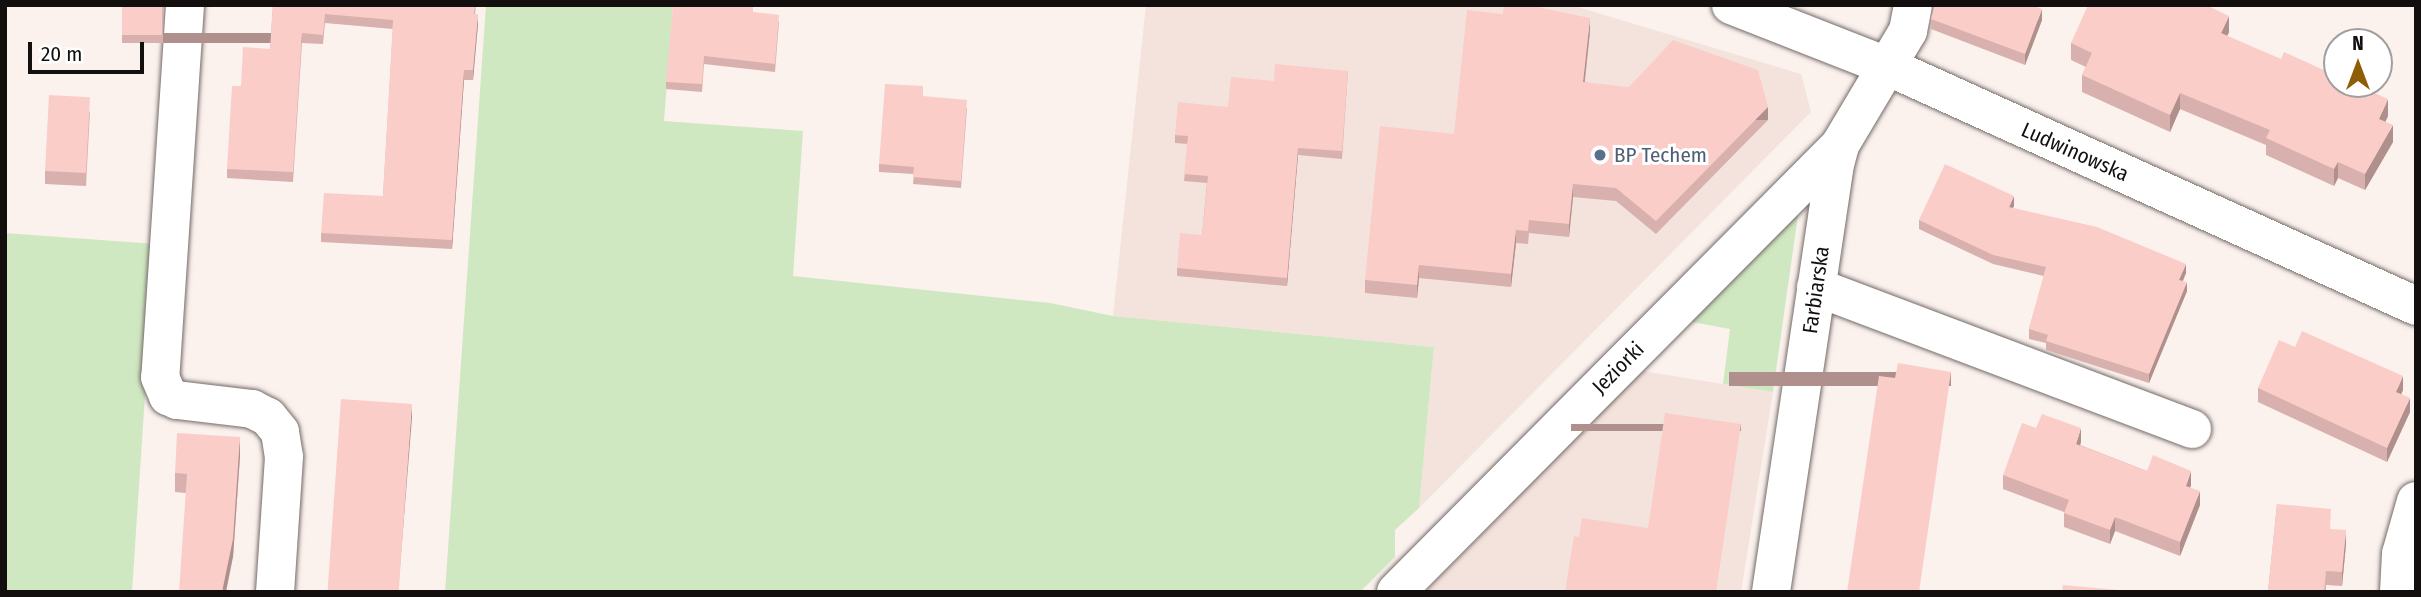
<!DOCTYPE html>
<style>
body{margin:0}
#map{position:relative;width:2421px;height:597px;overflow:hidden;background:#fbf1ed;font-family:"Fira Sans Condensed",sans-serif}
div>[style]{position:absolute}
.built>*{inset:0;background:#f4e3dc}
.green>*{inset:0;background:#d0e8c2}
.roads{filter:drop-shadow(0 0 2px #736b68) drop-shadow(0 0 2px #736b68)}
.minor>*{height:38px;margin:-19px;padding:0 19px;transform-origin:19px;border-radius:19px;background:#fff}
.wall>*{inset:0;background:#d8b0ad;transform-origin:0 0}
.shaded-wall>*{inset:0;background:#b0908d;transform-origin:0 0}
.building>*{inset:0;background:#fbcdc9;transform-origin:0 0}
.dots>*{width:19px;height:19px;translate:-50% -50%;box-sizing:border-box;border:4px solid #fff;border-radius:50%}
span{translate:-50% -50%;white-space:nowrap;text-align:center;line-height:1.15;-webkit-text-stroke:6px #fff;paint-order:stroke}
.street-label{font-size:21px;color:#120f0e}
.service-label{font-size:21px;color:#4e5e75}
.left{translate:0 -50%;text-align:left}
.frame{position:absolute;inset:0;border:7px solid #120f0e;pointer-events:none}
.north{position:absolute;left:2323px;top:28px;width:70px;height:70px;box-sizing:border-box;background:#fff;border:2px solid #a09f9f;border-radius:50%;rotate:0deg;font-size:19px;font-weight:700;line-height:28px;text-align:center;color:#120f0e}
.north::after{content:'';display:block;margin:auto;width:24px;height:32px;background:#8d5e05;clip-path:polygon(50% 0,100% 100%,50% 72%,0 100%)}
.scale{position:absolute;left:28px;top:42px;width:116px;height:32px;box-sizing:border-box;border:4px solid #120f0e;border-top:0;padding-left:9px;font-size:21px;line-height:24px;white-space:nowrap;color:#120f0e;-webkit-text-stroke:5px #fff;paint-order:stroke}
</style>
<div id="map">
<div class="built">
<div style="clip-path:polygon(1146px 5px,1571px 5px,1801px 74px,1811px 112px,1419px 508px,1434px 347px,1113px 316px)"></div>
<div style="clip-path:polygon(1642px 371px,1773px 392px,1741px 592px,1425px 592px)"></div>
</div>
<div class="green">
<div style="clip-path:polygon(486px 5px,673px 5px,664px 121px,803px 131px,793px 276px,1050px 303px,1113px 316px,1434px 347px,1419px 508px,1395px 530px,1395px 557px,1360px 592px,445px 592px)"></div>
<div style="clip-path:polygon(1790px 213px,1798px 215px,1773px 392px,1723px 384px,1730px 329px,1687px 321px)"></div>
<div style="clip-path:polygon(5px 233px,155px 244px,132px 592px,5px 592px)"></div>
</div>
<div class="roads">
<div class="minor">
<div style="left:185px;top:5px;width:373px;rotate:93.8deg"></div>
<div style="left:160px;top:377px;width:21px;rotate:67deg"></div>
<div style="left:168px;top:396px;width:10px;rotate:24deg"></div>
<div style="left:177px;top:400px;width:76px;rotate:6.8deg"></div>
<div style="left:252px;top:409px;width:18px;rotate:27deg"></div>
<div style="left:268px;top:417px;width:19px;rotate:51deg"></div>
<div style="left:280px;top:432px;width:25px;rotate:81deg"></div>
<div style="left:284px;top:457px;width:135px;rotate:93.8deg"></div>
<div style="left:1731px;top:5px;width:170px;rotate:21.4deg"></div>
<div style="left:1889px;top:67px;width:579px;rotate:24.39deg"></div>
<div style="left:1816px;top:287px;width:402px;rotate:20.7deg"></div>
<div style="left:1396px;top:592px;width:630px;rotate:-45.19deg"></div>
<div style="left:1771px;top:592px;width:429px;rotate:-81.5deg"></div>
<div style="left:1834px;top:168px;width:24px;rotate:-75deg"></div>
<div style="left:1840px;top:145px;width:133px;rotate:-59.2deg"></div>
<div style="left:1908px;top:31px;width:26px;rotate:-79deg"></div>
<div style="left:2399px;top:592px;width:38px;rotate:-87deg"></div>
<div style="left:2401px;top:554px;width:55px;rotate:-74.2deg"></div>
</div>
</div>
<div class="wall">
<div style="left:122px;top:5px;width:41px;height:38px"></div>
<div style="clip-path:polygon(273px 5px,476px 5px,475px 14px,478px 24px,473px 80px,464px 80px,452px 249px,321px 242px,321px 233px,383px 196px,393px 29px,325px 23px,323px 44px,302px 43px,293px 182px,227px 178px,227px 169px,241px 86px,270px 49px)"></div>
<div style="clip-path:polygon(753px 12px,779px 22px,775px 72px,704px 64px,702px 92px,666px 89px,666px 82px)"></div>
<div style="clip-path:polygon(1931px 19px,2042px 20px,2025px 65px,1931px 29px)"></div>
<div style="clip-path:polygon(1590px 31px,1585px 82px,1768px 120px,1656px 234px,1616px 201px,1573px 197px,1569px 237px,1529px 233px,1528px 244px,1516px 243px,1511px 287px,1419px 278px,1417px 298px,1365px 293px,1365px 280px,1454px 134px)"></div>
<div style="clip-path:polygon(2229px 32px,2227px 36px,2388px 116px,2385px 122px,2393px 142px,2365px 190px,2338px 178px,2334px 186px,2266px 155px,2266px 145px,2180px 109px,2170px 132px,2082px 92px,2082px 75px,2086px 67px,2071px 60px,2071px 43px)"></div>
<div style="clip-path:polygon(1348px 71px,1342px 159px,1298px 155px,1287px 286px,1177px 276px,1177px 268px,1202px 235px,1207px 183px,1184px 181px,1188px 144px,1175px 143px,1175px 135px,1228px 107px,1274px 81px)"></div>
<div style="clip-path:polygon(923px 97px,967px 108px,961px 188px,913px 184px,914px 174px,879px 172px,879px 164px)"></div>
<div style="clip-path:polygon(90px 111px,86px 186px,45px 184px,45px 171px)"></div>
<div style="clip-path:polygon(2014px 206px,2012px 208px,2186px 273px,2183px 281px,2187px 291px,2149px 383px,2046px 350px,2046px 343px,2029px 339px,2029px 329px,2044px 276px,1993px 264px,1919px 229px,1919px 220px)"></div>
<div style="clip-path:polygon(2295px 347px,2403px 390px,2401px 394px,2410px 412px,2387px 462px,2258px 402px,2258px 388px)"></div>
<div style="clip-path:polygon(2081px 442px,2080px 445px,2147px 471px,2191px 485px,2190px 487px,2200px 505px,2180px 556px,2115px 531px,2110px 544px,2064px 527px,2064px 512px,2003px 489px,2003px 475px)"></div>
<div style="clip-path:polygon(240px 456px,233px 557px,186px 493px,175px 492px,175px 473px)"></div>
<div style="clip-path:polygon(2277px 504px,2331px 529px,2346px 544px,2342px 586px,2326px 585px,2326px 592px,2268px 592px)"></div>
</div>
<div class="shaded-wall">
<div style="clip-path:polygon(2042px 9px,2042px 20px,2025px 65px,2025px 54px)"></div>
<div style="clip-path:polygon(478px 14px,478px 24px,473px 80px,473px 70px)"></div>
<div style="clip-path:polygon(2229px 16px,2229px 32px,2221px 49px,2221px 33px)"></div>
<div style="clip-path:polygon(1590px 18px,1590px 31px,1583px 95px,1583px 82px)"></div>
<div style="left:302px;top:33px;width:10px;height:139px;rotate:90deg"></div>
<div style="clip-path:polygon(464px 70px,464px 80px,452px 249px,452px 240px)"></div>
<div style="clip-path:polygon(2180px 93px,2180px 109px,2170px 132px,2170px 115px)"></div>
<div style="clip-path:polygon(2388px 99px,2388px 116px,2379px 136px,2379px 119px)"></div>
<div style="left:1768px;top:107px;width:13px;height:160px;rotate:90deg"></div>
<div style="clip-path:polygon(2393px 125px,2393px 142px,2365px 190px,2365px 174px)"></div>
<div style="clip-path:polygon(1298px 148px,1298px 155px,1287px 286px,1287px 278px)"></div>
<div style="clip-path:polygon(2338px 162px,2338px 178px,2334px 186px,2334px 169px)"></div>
<div style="clip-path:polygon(1573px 184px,1573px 197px,1569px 237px,1569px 224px)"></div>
<div style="clip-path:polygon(2014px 196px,2014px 206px,2009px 216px,2009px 207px)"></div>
<div style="clip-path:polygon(1516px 230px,1516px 243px,1511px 287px,1511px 274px)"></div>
<div style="clip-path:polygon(2186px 264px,2186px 273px,2179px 289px,2179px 280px)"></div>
<div style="clip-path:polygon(1419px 265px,1419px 278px,1417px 298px,1417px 285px)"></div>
<div style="clip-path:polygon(2187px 282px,2187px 291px,2149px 383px,2149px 374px)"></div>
<div style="left:1951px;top:372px;width:14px;height:222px;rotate:90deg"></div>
<div style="clip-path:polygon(2403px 376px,2403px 390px,2396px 406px,2396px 392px)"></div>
<div style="clip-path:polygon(2410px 398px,2410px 412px,2387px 462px,2387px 448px)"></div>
<div style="clip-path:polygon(412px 404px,412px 418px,398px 592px,397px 592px)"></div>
<div style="left:1741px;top:424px;width:7px;height:170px;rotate:90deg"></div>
<div style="clip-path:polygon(2081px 428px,2081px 442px,2076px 458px,2076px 444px)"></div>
<div style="clip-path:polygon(240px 437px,240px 456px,233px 557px,226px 592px,222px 592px)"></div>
<div style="clip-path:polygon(2191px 471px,2191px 485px,2186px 500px,2186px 486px)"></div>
<div style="clip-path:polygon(2200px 491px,2200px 505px,2180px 556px,2180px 542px)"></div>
<div style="clip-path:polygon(2115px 517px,2115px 531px,2110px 544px,2110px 530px)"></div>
<div style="clip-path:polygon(2346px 530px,2346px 544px,2342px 586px,2342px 572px)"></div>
</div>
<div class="building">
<div style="left:122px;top:5px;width:40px;height:30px"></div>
<div style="clip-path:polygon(273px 5px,475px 5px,474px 14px,478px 14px,473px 70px,464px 70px,452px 240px,321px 233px,324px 193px,383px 196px,393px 20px,325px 14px,323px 35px,302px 33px,293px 172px,227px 169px,232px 86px,241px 86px,243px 47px,270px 49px)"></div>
<div style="clip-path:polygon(673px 5px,753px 5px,753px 12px,779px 15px,775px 64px,704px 56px,702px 84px,666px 82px)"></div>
<div style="clip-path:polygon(1504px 5px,1528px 5px,1590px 18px,1583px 82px,1629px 87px,1673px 40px,1758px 70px,1768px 107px,1656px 221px,1616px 188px,1573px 184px,1569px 224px,1529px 220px,1528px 231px,1516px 230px,1511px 274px,1419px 265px,1417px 285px,1365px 280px,1380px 126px,1454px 134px,1467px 10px,1503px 14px)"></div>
<div style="clip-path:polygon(1935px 5px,2032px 5px,2042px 9px,2025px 54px,1931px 19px)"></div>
<div style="clip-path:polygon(2088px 5px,2206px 5px,2229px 16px,2221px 33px,2281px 59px,2284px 52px,2337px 76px,2337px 84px,2354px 84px,2388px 99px,2379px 119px,2393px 125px,2365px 174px,2338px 162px,2334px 169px,2266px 138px,2270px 130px,2180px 93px,2170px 115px,2082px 75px,2092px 53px,2071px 43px)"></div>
<div style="clip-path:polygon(1275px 64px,1348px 71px,1342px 151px,1298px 148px,1287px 278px,1177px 268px,1180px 233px,1202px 235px,1208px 176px,1184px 174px,1188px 136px,1175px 135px,1178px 102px,1228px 107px,1231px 77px,1274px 81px)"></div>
<div style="clip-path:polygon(885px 84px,923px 86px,923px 96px,967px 100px,961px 181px,913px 177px,914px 167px,879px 164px)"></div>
<div style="left:49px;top:95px;width:41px;height:76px;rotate:3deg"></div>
<div style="clip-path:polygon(1945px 164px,2014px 196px,2009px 207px,2097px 227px,2186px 264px,2179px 280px,2187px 282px,2149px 374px,2046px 341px,2048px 335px,2029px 329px,2046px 267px,1993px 255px,1919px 220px)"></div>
<div style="clip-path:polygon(2302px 331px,2403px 376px,2396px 392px,2410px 398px,2387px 448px,2258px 388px,2279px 340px,2295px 347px)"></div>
<div style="clip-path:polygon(1898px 363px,1951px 372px,1919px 592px,1847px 592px,1879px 376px,1895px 378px)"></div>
<div style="left:341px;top:399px;width:71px;height:193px;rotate:4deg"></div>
<div style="clip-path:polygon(1665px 413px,1741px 424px,1716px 592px,1565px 592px,1574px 536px,1579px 537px,1582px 518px,1648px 528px)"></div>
<div style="clip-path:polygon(2042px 414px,2081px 428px,2076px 444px,2147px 471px,2153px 455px,2191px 471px,2186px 486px,2200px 491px,2180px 542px,2115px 517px,2110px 530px,2064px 513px,2069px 500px,2003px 475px,2022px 423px,2036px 428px)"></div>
<div style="clip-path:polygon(177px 433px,240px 437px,233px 539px,222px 592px,179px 592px,187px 474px,175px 473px)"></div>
<div style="clip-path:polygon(2277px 504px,2331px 509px,2330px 529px,2346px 530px,2342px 572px,2326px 571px,2324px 592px,2268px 591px)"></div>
<div style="clip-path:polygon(2063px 585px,2118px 590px,2117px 592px,2062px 592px)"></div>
</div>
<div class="dots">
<div style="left:1600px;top:155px;background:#5c6f8a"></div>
</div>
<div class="street-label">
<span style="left:2075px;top:152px;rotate:24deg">Ludwinowska</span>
<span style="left:1816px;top:290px;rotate:-82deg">Farbiarska</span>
<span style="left:1618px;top:368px;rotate:-45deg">Jeziorki</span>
</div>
<div class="service-label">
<span class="left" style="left:1614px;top:155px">BP Techem</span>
</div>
<div class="frame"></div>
<div class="north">N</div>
<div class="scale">20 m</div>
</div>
